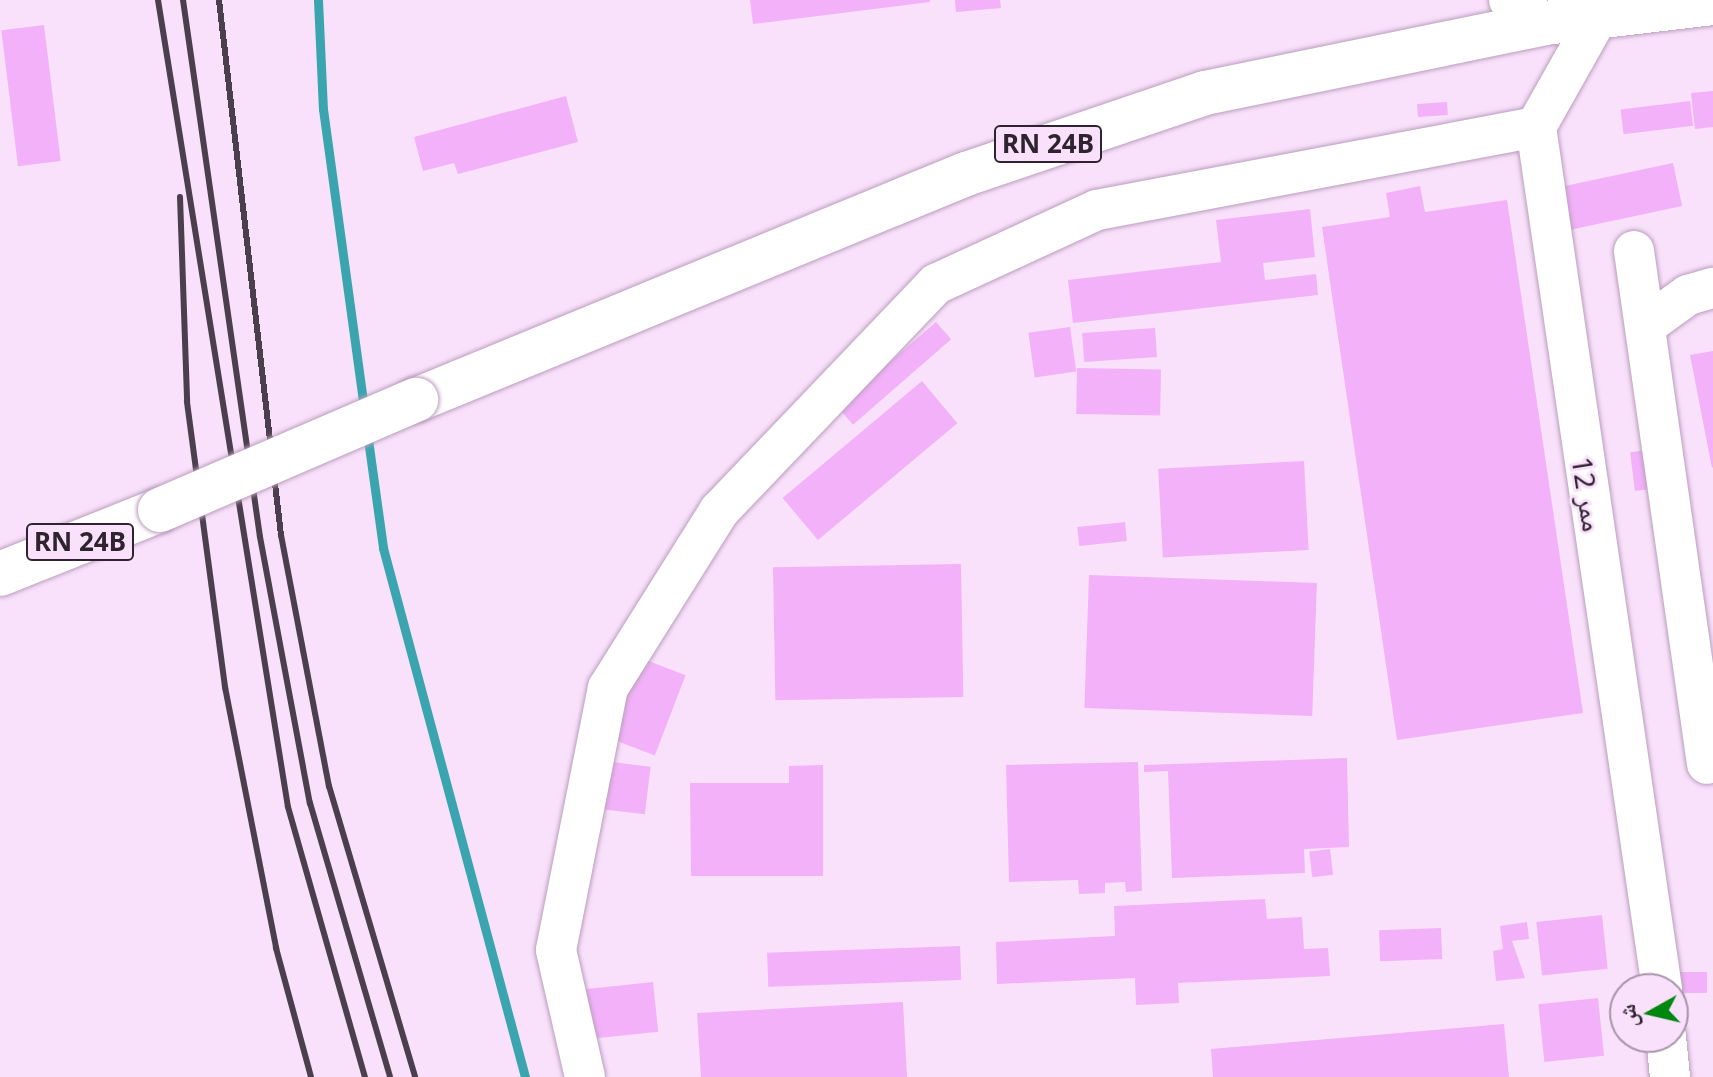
<!DOCTYPE html>
<meta charset="utf-8">
<style>
body{margin:0}
#map{position:relative;width:1713px;height:1077px;overflow:hidden;background:#f9e1fb;font-family:"Noto Sans","Noto Naskh Arabic",sans-serif}
div>[style]{position:absolute}
.stream>*{height:9px;margin:-4.5px;padding:0 4.5px;transform-origin:4.5px;border-radius:4.5px;background:#3aa5ae}
.building>*{inset:0;background:#f2b1f9;transform-origin:0 0}
.roads{filter:drop-shadow(0 0 2px #ba9ebd) drop-shadow(0 0 2px #ba9ebd)}
.minor>*{height:40px;margin:-20px;padding:0 20px;transform-origin:20px;border-radius:20px;background:#fff}
.major>*{height:44px;margin:-22px;padding:0 22px;transform-origin:22px;border-radius:22px;background:#fff}
.rail>*{height:6px;margin:-3px;padding:0 3px;transform-origin:3px;border-radius:3px;background:#4c3f4d}
.bridges{filter:drop-shadow(0 0 2px #ba9ebd) drop-shadow(0 0 2px #ba9ebd)}
.major-bridge>*{height:44px;margin:-22px;padding:0 22px;transform-origin:22px;border-radius:22px;background:#fff}
span{translate:-50% -50%;white-space:nowrap;text-align:center;line-height:1.15;-webkit-text-stroke:6px #f9e1fb;paint-order:stroke}
.shield-label span{padding:2px 6px;background:#f9e1fb;border:2px solid;border-radius:6px;-webkit-text-stroke-width:0}
.shield-label{font-size:26px;color:#2e232f;font-weight:700}
.street-label{font-size:28px;color:#2e232f}
.north{position:absolute;left:1609px;top:973px;width:80px;height:80px;box-sizing:border-box;background:#f9e1fb;border:2px solid #a895a9;border-radius:50%;rotate:262deg;font-size:22px;font-weight:700;line-height:32px;text-align:center;color:#2e232f}
.north::after{content:'';display:block;margin:auto;width:28px;height:36px;background:#00870f;clip-path:polygon(50% 0,100% 100%,50% 72%,0 100%)}
</style>
<div id="map">
<div class="stream">
<div style="left:318px;top:0;width:109px;rotate:87.4deg"></div>
<div style="left:323px;top:109px;width:304px;rotate:82.2deg"></div>
<div style="left:367px;top:432px;width:117px;rotate:82.1deg"></div>
<div style="left:383px;top:548px;width:548px;rotate:74.97deg"></div>
</div>
<div class="building">
<div style="clip-path:polygon(750px 0,930px 0,930px 2px,753px 24px)"></div>
<div style="clip-path:polygon(955px 0,1000px 0,1001px 8px,956px 12px)"></div>
<div style="left:44px;top:25px;width:137px;height:43px;rotate:83deg"></div>
<div style="clip-path:polygon(1713px 91px,1713px 127px,1695px 129px,1691px 93px)"></div>
<div style="clip-path:polygon(566px 96px,578px 142px,458px 174px,454px 163px,423px 171px,414px 137px)"></div>
<div style="left:1690px;top:101px;width:25px;height:70px;rotate:83deg"></div>
<div style="left:1447px;top:102px;width:13px;height:30px;rotate:86deg"></div>
<div style="left:1673px;top:163px;width:44px;height:113px;rotate:78deg"></div>
<div style="clip-path:polygon(1420px 186px,1425px 212px,1507px 200px,1583px 713px,1397px 740px,1322px 227px,1390px 217px,1386px 193px)"></div>
<div style="clip-path:polygon(1310px 209px,1315px 257px,1263px 263px,1265px 280px,1316px 274px,1318px 295px,1073px 323px,1068px 280px,1221px 262px,1216px 220px)"></div>
<div style="left:936px;top:322px;width:23px;height:130px;rotate:49deg"></div>
<div style="left:1070px;top:327px;width:45px;height:42px;rotate:82deg"></div>
<div style="left:1155px;top:328px;width:29px;height:73px;rotate:86deg"></div>
<div style="clip-path:polygon(1713px 351px,1713px 467px,1712px 468px,1690px 355px)"></div>
<div style="left:1077px;top:368px;width:84px;height:46px;rotate:1deg"></div>
<div style="left:922px;top:381px;width:55px;height:182px;rotate:50deg"></div>
<div style="left:1649px;top:450px;width:39px;height:19px;rotate:83deg"></div>
<div style="left:1304px;top:461px;width:89px;height:146px;rotate:87deg"></div>
<div style="left:1125px;top:522px;width:19px;height:48px;rotate:84deg"></div>
<div style="left:961px;top:564px;width:133px;height:188px;rotate:89deg"></div>
<div style="left:1089px;top:575px;width:228px;height:133px;rotate:2deg"></div>
<div style="left:638px;top:657px;width:51px;height:86px;rotate:21deg"></div>
<div style="clip-path:polygon(1347px 758px,1349px 847px,1304px 849px,1305px 873px,1172px 878px,1168px 771px,1144px 772px,1144px 765px)"></div>
<div style="left:604px;top:761px;width:47px;height:48px;rotate:7deg"></div>
<div style="clip-path:polygon(1138px 762px,1142px 891px,1126px 892px,1125px 882px,1105px 883px,1105px 893px,1079px 894px,1078px 880px,1009px 882px,1006px 765px)"></div>
<div style="clip-path:polygon(823px 765px,823px 876px,691px 876px,690px 783px,789px 783px,789px 766px)"></div>
<div style="left:1330px;top:849px;width:26px;height:21px;rotate:83deg"></div>
<div style="clip-path:polygon(1265px 899px,1267px 919px,1302px 917px,1304px 949px,1328px 948px,1330px 976px,1178px 983px,1179px 1003px,1136px 1005px,1135px 978px,997px 984px,996px 942px,1115px 936px,1114px 906px)"></div>
<div style="left:1602px;top:915px;width:54px;height:66px;rotate:84deg"></div>
<div style="clip-path:polygon(1527px 922px,1529px 939px,1512px 941px,1525px 978px,1496px 981px,1493px 951px,1503px 949px,1500px 926px)"></div>
<div style="left:1441px;top:928px;width:31px;height:62px;rotate:88deg"></div>
<div style="left:960px;top:946px;width:34px;height:193px;rotate:88deg"></div>
<div style="left:1674px;top:972px;width:33px;height:21px"></div>
<div style="left:653px;top:982px;width:50px;height:67px;rotate:84deg"></div>
<div style="left:1598px;top:998px;width:58px;height:60px;rotate:84deg"></div>
<div style="clip-path:polygon(903px 1002px,907px 1077px,701px 1077px,697px 1013px)"></div>
<div style="clip-path:polygon(1504px 1024px,1509px 1077px,1213px 1077px,1211px 1049px)"></div>
</div>
<div class="roads">
<div class="minor">
<div style="left:1509px;top:0;width:43px;rotate:32.6deg"></div>
<div style="left:1599px;top:15px;width:129px;rotate:119.4deg"></div>
<div style="left:1536px;top:127px;width:871px;rotate:81.68deg"></div>
<div style="left:1634px;top:251px;width:518px;rotate:81.9deg"></div>
<div style="left:1645px;top:326px;width:53px;rotate:-35.8deg"></div>
<div style="left:1688px;top:295px;width:26px;rotate:-16deg"></div>
<div style="left:1666px;top:1037px;width:40px;rotate:84.3deg"></div>
<div style="left:585px;top:1077px;width:130px;rotate:-102.9deg"></div>
<div style="left:556px;top:950px;width:267px;rotate:-78.8deg"></div>
<div style="left:608px;top:688px;width:209px;rotate:-57.9deg"></div>
<div style="left:719px;top:511px;width:314px;rotate:-46.3deg"></div>
<div style="left:936px;top:284px;width:177px;rotate:-24.7deg"></div>
<div style="left:1097px;top:210px;width:447px;rotate:-10.7deg"></div>
</div>
<div class="major">
<div style="left:416px;top:400px;width:595px;rotate:-22.34deg"></div>
<div style="left:966px;top:174px;width:252px;rotate:-18.7deg"></div>
<div style="left:1205px;top:93px;width:347px;rotate:-11.6deg"></div>
<div style="left:1545px;top:23px;width:169px;rotate:-6.8deg"></div>
<div style="left:0;top:574px;width:172px;rotate:-21.8deg"></div>
</div>
</div>
<div class="rail">
<div style="left:158px;top:0;width:817px;rotate:80.85deg"></div>
<div style="left:288px;top:807px;width:281px;rotate:74.1deg"></div>
<div style="left:183px;top:0;width:542px;rotate:81.84deg"></div>
<div style="left:260px;top:537px;width:271px;rotate:79.4deg"></div>
<div style="left:310px;top:803px;width:285px;rotate:73.7deg"></div>
<div style="left:219px;top:0;width:539px;rotate:83.39deg"></div>
<div style="left:281px;top:535px;width:256px;rotate:79.2deg"></div>
<div style="left:329px;top:786px;width:303px;rotate:73.5deg"></div>
<div style="left:180px;top:197px;width:205px;rotate:88deg"></div>
<div style="left:187px;top:402px;width:288px;rotate:82.4deg"></div>
<div style="left:225px;top:687px;width:266px;rotate:78.9deg"></div>
<div style="left:276px;top:948px;width:134px;rotate:74.8deg"></div>
</div>
<div class="bridges">
<div class="major-bridge">
<div style="left:160px;top:510px;width:279px;rotate:-23.3deg"></div>
</div>
</div>
<div class="shield-label">
<span style="left:1048px;top:144px">RN 24B</span>
<span style="left:80px;top:542px">RN 24B</span>
</div>
<div class="street-label">
<span style="left:1588px;top:494px;rotate:81deg">ممر 12</span>
</div>
<div class="north">ش</div>
</div>
